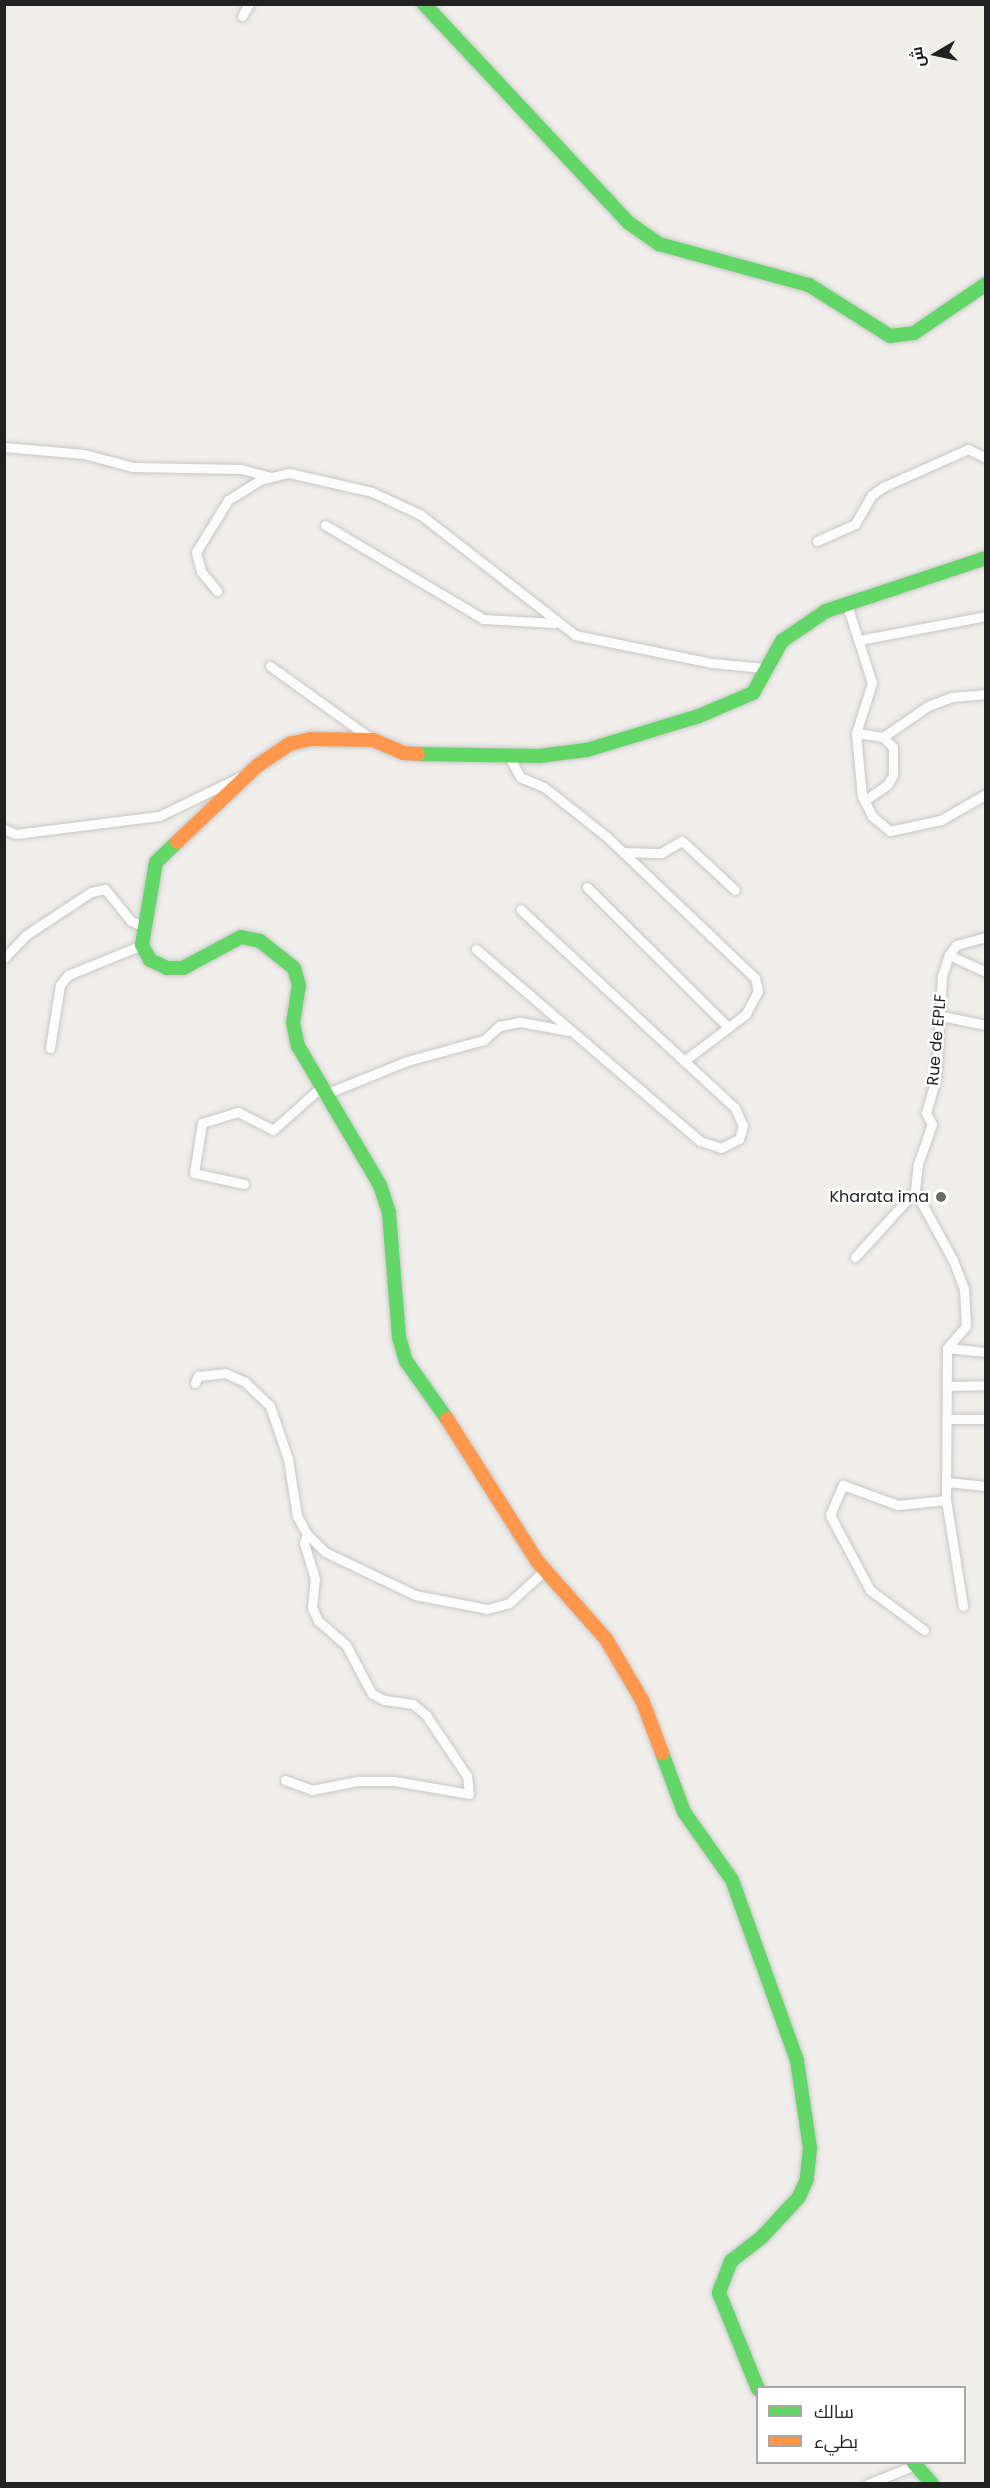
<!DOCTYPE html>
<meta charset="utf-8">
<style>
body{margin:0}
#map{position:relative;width:990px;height:2488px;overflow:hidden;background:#f0eeeb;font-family:Poppins,Cairo,sans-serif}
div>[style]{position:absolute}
.roads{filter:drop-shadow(0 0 2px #c9c8c7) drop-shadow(0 0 2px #c9c8c7)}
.street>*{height:9px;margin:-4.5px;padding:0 4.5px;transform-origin:4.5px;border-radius:4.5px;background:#fdfcfc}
.fast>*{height:14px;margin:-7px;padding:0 7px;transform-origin:7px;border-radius:7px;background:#63d668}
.slow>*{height:14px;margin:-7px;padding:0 7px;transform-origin:7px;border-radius:7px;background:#ff974d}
.dots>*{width:16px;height:16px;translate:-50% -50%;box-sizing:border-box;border:3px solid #fff;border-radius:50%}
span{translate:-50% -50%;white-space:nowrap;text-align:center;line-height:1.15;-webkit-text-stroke:4.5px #fff;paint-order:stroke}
.street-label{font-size:16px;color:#222}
.poi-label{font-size:16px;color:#222}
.right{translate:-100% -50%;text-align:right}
.frame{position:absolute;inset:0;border:6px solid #222;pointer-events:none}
.legend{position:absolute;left:756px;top:2386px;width:210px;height:78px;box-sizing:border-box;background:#fff;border:2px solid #a7a7a7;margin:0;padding:8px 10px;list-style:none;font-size:18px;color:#222}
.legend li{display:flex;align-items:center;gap:12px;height:30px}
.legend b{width:30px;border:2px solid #a7a7a7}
.north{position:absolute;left:906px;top:24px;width:60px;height:60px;-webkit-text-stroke:4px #fff;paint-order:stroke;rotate:261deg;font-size:16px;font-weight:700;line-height:24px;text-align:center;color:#222}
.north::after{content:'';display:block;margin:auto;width:21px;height:27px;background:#222;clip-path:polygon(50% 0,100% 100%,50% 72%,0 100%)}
</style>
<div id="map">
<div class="roads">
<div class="street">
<div style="left:242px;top:16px;width:14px;rotate:-60deg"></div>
<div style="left:4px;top:447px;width:80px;rotate:5deg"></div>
<div style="left:84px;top:454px;width:51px;rotate:14.9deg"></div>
<div style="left:133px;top:467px;width:108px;rotate:1.1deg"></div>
<div style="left:241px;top:469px;width:30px;rotate:15deg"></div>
<div style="left:325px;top:525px;width:184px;rotate:30.7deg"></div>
<div style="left:483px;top:619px;width:72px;rotate:3.2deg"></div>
<div style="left:817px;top:541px;width:42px;rotate:-24.1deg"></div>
<div style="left:855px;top:524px;width:34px;rotate:-60deg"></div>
<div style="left:872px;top:495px;width:14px;rotate:-36deg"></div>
<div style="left:883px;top:487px;width:93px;rotate:-24.1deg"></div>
<div style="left:968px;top:449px;width:20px;rotate:27deg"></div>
<div style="left:217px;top:591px;width:26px;rotate:-129deg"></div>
<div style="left:201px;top:571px;width:20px;rotate:-105deg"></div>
<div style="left:196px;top:552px;width:61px;rotate:-58.4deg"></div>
<div style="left:228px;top:500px;width:38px;rotate:-32deg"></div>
<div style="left:260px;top:480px;width:30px;rotate:-14deg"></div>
<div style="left:289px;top:473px;width:85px;rotate:12.9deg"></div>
<div style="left:372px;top:492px;width:54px;rotate:25.1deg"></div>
<div style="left:421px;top:515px;width:195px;rotate:37.9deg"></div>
<div style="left:575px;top:635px;width:140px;rotate:11.6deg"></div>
<div style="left:712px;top:663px;width:52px;rotate:5.5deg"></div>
<div style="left:846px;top:602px;width:85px;rotate:72.2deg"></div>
<div style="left:872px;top:683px;width:52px;rotate:107.7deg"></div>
<div style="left:856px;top:733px;width:63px;rotate:84.6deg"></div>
<div style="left:862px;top:796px;width:22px;rotate:63deg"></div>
<div style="left:872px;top:816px;width:23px;rotate:40deg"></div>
<div style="left:890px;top:831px;width:52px;rotate:-12.2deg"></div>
<div style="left:941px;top:820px;width:52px;rotate:-30deg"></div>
<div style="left:859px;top:640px;width:129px;rotate:-10.7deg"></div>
<div style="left:270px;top:666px;width:127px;rotate:35.7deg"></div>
<div style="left:856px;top:733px;width:27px;rotate:8deg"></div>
<div style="left:883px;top:737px;width:55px;rotate:-34.6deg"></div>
<div style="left:928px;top:706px;width:26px;rotate:-21deg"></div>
<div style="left:952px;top:697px;width:34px;rotate:-5deg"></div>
<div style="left:508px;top:755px;width:25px;rotate:61deg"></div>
<div style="left:520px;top:777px;width:26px;rotate:23deg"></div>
<div style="left:544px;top:787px;width:80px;rotate:38.4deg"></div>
<div style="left:607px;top:837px;width:204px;rotate:43.6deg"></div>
<div style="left:755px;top:978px;width:13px;rotate:77deg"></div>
<div style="left:758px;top:991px;width:26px;rotate:118deg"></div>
<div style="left:746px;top:1014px;width:78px;rotate:142.8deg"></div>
<div style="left:864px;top:801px;width:28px;rotate:-35deg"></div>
<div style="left:887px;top:785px;width:12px;rotate:-59deg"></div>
<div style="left:893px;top:775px;width:28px;rotate:-90deg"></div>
<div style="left:893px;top:747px;width:14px;rotate:-135deg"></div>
<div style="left:4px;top:829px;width:13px;rotate:23deg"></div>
<div style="left:16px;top:834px;width:144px;rotate:-7.2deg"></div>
<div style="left:159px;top:816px;width:92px;rotate:-25.7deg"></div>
<div style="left:623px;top:852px;width:38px;rotate:2deg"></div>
<div style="left:661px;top:853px;width:24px;rotate:-30deg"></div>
<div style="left:682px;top:841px;width:72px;rotate:42.8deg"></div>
<div style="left:587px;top:887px;width:199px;rotate:44.8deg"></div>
<div style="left:986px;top:937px;width:31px;rotate:165deg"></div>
<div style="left:956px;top:945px;width:12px;rotate:125deg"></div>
<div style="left:949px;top:955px;width:41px;rotate:24.7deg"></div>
<div style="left:476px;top:949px;width:295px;rotate:40.6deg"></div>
<div style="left:700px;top:1141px;width:22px;rotate:18deg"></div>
<div style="left:721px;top:1148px;width:20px;rotate:-27deg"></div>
<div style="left:739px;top:1139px;width:14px;rotate:-73deg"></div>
<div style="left:743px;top:1126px;width:20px;rotate:-114deg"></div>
<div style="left:735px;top:1108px;width:292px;rotate:-137.2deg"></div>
<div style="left:4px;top:958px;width:32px;rotate:-46deg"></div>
<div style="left:26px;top:935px;width:78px;rotate:-33.5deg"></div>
<div style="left:91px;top:892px;width:14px;rotate:-12deg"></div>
<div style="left:105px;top:889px;width:41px;rotate:50.9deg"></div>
<div style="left:131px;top:921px;width:13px;rotate:23deg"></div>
<div style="left:143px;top:926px;width:4px;rotate:-76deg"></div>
<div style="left:941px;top:1016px;width:46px;rotate:11.3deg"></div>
<div style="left:50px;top:1048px;width:64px;rotate:-81deg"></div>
<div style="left:60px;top:985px;width:13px;rotate:-51deg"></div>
<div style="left:68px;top:975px;width:80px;rotate:-22.1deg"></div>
<div style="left:323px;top:1095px;width:91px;rotate:-22deg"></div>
<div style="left:407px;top:1061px;width:80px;rotate:-15.3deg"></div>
<div style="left:484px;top:1040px;width:21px;rotate:-43deg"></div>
<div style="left:499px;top:1026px;width:21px;rotate:-11deg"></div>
<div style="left:520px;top:1022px;width:50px;rotate:10.4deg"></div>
<div style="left:244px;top:1184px;width:51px;rotate:-167.6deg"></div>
<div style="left:194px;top:1173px;width:51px;rotate:-80.9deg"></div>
<div style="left:202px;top:1123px;width:38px;rotate:-17deg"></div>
<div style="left:238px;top:1112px;width:39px;rotate:27deg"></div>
<div style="left:273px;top:1130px;width:63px;rotate:-41.8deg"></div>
<div style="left:915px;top:1191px;width:79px;rotate:61.2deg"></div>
<div style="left:953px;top:1260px;width:31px;rotate:69deg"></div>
<div style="left:964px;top:1289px;width:37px;rotate:87deg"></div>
<div style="left:966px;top:1326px;width:29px;rotate:131deg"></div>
<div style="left:855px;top:1257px;width:89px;rotate:-47.7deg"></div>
<div style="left:915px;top:1191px;width:27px;rotate:-84deg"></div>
<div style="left:918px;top:1164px;width:42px;rotate:-70.7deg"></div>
<div style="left:932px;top:1124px;width:13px;rotate:-119deg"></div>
<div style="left:926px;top:1113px;width:35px;rotate:-74deg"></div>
<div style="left:936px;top:1079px;width:103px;rotate:-86.7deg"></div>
<div style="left:942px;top:976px;width:22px;rotate:-72deg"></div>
<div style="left:195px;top:1383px;width:8px;rotate:-67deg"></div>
<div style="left:198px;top:1376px;width:27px;rotate:-6deg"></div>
<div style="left:225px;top:1373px;width:22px;rotate:24deg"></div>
<div style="left:245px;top:1382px;width:35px;rotate:44deg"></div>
<div style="left:270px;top:1406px;width:56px;rotate:71.2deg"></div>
<div style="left:288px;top:1459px;width:58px;rotate:81deg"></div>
<div style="left:297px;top:1516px;width:21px;rotate:61deg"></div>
<div style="left:307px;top:1534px;width:25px;rotate:45deg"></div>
<div style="left:325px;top:1552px;width:100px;rotate:25.5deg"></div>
<div style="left:415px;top:1595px;width:73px;rotate:11deg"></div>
<div style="left:487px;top:1609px;width:23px;rotate:-15deg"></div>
<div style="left:509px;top:1603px;width:49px;rotate:-42.5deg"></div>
<div style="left:947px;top:1386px;width:39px;rotate:-1deg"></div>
<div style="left:947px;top:1419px;width:39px"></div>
<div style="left:946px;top:1482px;width:40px;rotate:5.7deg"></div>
<div style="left:963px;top:1606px;width:107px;rotate:-99.1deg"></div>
<div style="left:946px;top:1500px;width:152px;rotate:-89.6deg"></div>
<div style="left:947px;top:1348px;width:39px;rotate:6deg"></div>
<div style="left:924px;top:1630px;width:67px;rotate:-143.5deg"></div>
<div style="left:870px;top:1590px;width:85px;rotate:-118.1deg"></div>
<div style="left:830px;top:1515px;width:33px;rotate:-67deg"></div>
<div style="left:843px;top:1485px;width:59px;rotate:20deg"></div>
<div style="left:898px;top:1505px;width:48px;rotate:-5.9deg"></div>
<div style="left:285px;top:1780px;width:29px;rotate:20deg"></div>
<div style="left:312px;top:1790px;width:47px;rotate:-11.1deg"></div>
<div style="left:358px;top:1781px;width:36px"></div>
<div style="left:394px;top:1781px;width:76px;rotate:9.8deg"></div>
<div style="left:469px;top:1794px;width:18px;rotate:-96deg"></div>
<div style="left:467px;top:1776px;width:73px;rotate:-123.9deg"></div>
<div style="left:426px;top:1715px;width:17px;rotate:-140deg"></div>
<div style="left:413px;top:1704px;width:29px;rotate:-172deg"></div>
<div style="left:384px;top:1700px;width:13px;rotate:-153deg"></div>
<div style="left:372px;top:1694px;width:55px;rotate:-118deg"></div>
<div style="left:346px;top:1645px;width:37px;rotate:-139deg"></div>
<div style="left:318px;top:1621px;width:15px;rotate:-113deg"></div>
<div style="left:312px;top:1607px;width:28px;rotate:-84deg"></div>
<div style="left:315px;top:1579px;width:38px;rotate:-107deg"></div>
<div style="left:304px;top:1543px;width:9px;rotate:-72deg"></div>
<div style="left:868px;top:2484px;width:51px;rotate:-22deg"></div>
</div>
<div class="fast">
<div style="left:424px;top:4px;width:300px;rotate:46.9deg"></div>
<div style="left:629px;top:223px;width:37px;rotate:35deg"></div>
<div style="left:659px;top:244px;width:156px;rotate:15.3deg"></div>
<div style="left:809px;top:285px;width:96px;rotate:32.2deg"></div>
<div style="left:890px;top:336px;width:24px;rotate:-7deg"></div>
<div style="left:914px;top:333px;width:87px;rotate:-34.2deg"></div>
<div style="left:418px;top:754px;width:121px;rotate:0.9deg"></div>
<div style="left:539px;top:756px;width:48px;rotate:-7.1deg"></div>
<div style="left:587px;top:750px;width:117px;rotate:-16.9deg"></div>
<div style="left:699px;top:716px;width:59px;rotate:-23.1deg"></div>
<div style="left:753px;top:693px;width:60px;rotate:-60.9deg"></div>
<div style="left:782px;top:641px;width:53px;rotate:-34.3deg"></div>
<div style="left:826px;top:611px;width:169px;rotate:-18.3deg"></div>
<div style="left:177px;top:842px;width:29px;rotate:136deg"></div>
<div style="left:156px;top:862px;width:84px;rotate:99.6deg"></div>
<div style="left:142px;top:945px;width:17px;rotate:62deg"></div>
<div style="left:150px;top:960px;width:19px;rotate:25deg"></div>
<div style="left:167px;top:968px;width:16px"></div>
<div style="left:183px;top:968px;width:66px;rotate:-28.1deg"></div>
<div style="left:241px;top:937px;width:19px;rotate:12deg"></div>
<div style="left:260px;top:941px;width:43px;rotate:38.5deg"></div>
<div style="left:294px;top:968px;width:18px;rotate:74deg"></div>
<div style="left:299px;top:985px;width:38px;rotate:99deg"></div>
<div style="left:293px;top:1023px;width:24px;rotate:78deg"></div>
<div style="left:298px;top:1046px;width:161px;rotate:59.5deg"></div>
<div style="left:380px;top:1185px;width:29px;rotate:72deg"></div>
<div style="left:389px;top:1213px;width:124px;rotate:85.4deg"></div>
<div style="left:399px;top:1337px;width:25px;rotate:74deg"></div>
<div style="left:406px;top:1361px;width:71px;rotate:54.7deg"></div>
<div style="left:662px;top:1753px;width:63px;rotate:69.6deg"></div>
<div style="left:684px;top:1812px;width:83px;rotate:54.8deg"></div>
<div style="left:732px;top:1880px;width:192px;rotate:70.2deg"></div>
<div style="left:797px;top:2061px;width:88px;rotate:81.5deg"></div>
<div style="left:810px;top:2148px;width:31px;rotate:96deg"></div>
<div style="left:807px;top:2179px;width:20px;rotate:114deg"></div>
<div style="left:799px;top:2197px;width:54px;rotate:132.8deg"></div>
<div style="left:762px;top:2237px;width:39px;rotate:142deg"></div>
<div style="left:731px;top:2261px;width:34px;rotate:111deg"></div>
<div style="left:719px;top:2293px;width:104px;rotate:67.9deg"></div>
<div style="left:913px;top:2462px;width:29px;rotate:49deg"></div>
</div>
<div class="slow">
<div style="left:177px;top:842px;width:110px;rotate:-43.5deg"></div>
<div style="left:257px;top:766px;width:40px;rotate:-34deg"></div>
<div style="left:290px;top:744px;width:21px;rotate:-14deg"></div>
<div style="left:310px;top:739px;width:63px;rotate:0.9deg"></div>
<div style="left:373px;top:740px;width:33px;rotate:23deg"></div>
<div style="left:403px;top:753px;width:15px;rotate:4deg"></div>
<div style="left:447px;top:1419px;width:168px;rotate:57.6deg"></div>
<div style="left:537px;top:1561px;width:104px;rotate:48.5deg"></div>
<div style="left:606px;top:1639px;width:71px;rotate:59.5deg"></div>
<div style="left:642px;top:1700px;width:57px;rotate:69.3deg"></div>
</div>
</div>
<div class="dots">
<div style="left:941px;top:1197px;background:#6a6968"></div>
</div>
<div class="street-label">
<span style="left:937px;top:1040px;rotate:-85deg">Rue de EPLF</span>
</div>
<div class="poi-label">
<span class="right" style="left:929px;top:1197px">Kharata ima</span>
</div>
<div class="frame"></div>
<ul class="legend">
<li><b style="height:8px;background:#63d668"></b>سالك</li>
<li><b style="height:8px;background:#ff974d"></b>بطيء</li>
</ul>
<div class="north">ش</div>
</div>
